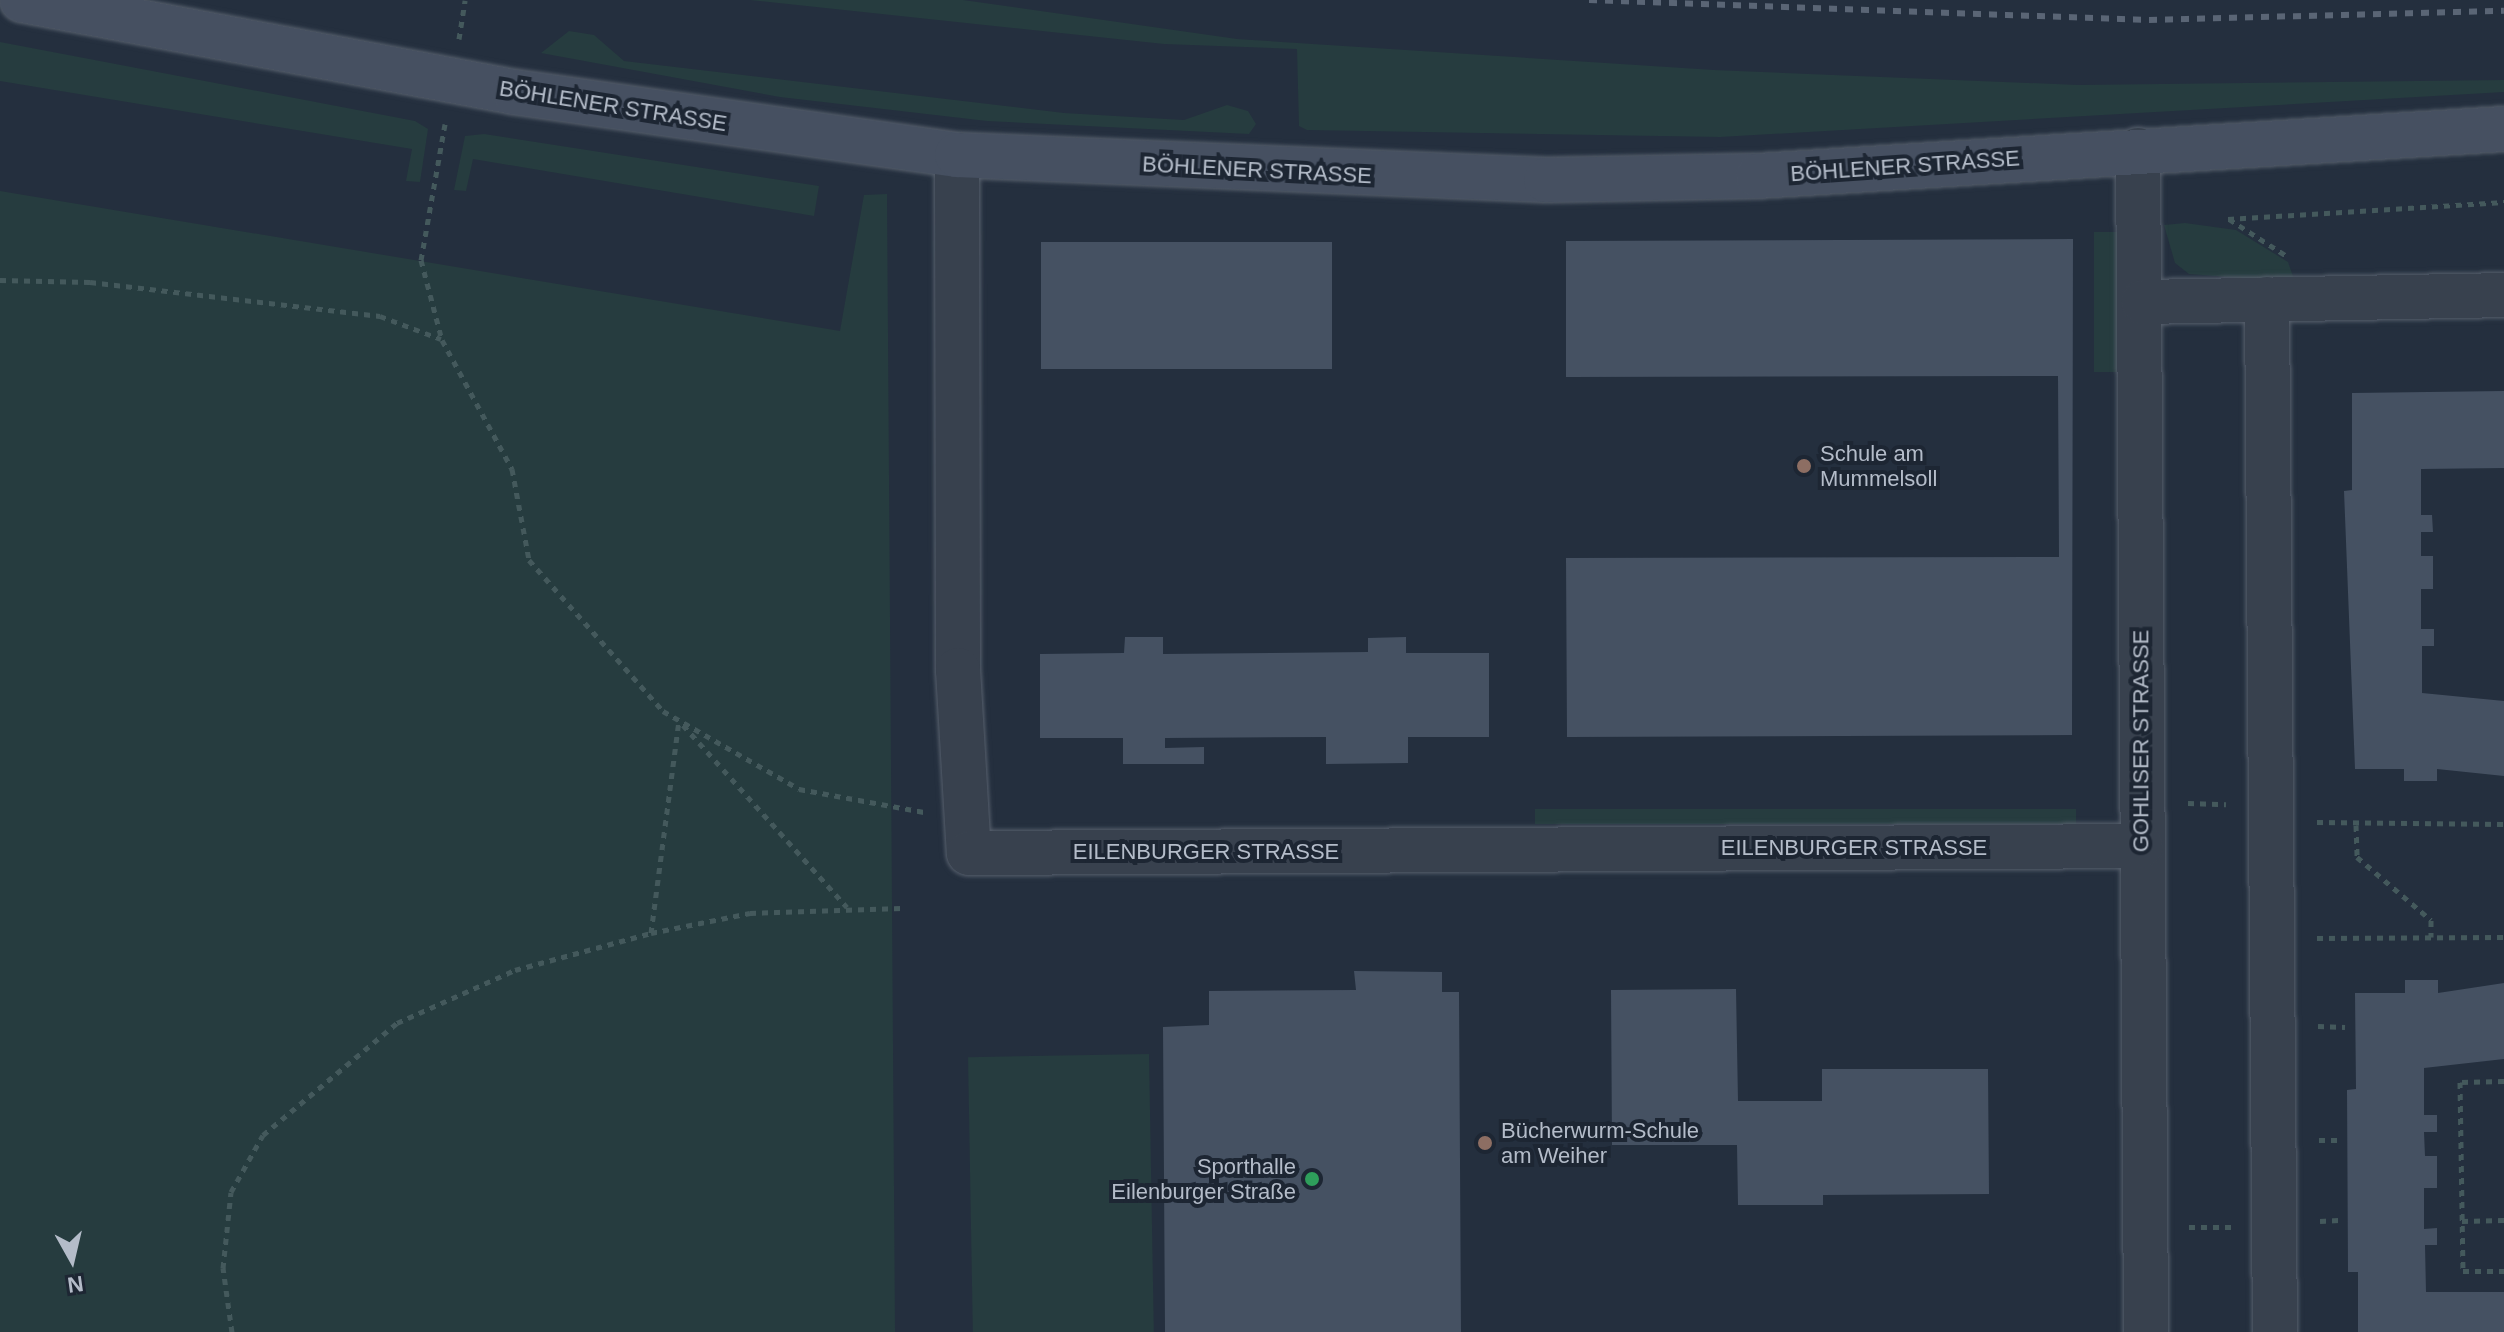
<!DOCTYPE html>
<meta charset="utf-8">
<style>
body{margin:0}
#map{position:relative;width:2504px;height:1332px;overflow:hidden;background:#242f3e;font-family:Arial,sans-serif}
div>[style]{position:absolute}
.green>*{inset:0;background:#263c3f;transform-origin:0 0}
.building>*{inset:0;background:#455162;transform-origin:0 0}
.path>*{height:5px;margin-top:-2.5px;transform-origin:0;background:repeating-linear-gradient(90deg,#44595c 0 6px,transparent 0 12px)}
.roads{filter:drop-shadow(0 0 2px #565f6c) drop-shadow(0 0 2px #565f6c)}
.street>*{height:44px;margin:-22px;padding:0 22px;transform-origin:22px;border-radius:22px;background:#38414e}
.secondary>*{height:44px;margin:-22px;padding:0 22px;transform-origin:22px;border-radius:22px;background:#465061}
.rail>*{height:6px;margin-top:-3px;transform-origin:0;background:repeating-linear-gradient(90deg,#5a6575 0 8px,transparent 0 16px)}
.dots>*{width:22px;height:22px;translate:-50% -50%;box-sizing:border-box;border:4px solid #1d2633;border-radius:50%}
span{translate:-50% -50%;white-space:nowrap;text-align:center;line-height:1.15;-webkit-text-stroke:8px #1d2633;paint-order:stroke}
.street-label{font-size:22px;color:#b4bcc9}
.poi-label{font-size:22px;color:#b4bcc9}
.left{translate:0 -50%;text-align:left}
.right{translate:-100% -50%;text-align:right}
.north{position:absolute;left:32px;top:1220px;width:80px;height:80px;-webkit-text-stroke:6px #1d2633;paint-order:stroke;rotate:172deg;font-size:22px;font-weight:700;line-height:32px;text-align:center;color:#b4bcc9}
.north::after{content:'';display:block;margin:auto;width:28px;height:36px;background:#b4bcc9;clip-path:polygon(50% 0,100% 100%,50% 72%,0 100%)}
</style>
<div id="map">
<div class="green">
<div style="clip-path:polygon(750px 0,963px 0,1237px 39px,1714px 70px,2078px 85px,2504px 80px,2504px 92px,1720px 137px,1307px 130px,1299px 126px,1297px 49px,1164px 44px)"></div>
<div style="clip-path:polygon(569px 31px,594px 35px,624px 61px,1064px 113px,1184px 120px,1227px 105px,1248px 111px,1256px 124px,1249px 134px,987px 121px,780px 97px,541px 53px)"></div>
<div style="clip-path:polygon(0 42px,415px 121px,428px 129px,420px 182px,406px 181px,412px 149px,0 81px)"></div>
<div style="clip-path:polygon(484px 134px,819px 186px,814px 216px,473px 159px,466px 191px,454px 190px,465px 136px)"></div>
<div style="clip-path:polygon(0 191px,840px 331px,864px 195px,887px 194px,895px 1332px,0 1332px)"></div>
<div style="clip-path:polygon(2185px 223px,2236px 230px,2288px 262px,2295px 282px,2189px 274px,2175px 263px,2164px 225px)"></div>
<div style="left:2094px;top:232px;width:32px;height:140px"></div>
<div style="left:2076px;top:809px;width:15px;height:541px;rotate:90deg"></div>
<div style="left:1149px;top:1054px;width:278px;height:181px;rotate:89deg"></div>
</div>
<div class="building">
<div style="clip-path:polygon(2073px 239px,2072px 735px,1567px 737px,1566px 558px,2059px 557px,2058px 376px,1566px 377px,1566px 241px)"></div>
<div style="left:1332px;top:242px;width:127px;height:291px;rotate:90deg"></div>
<div style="clip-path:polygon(2504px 391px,2504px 468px,2421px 469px,2421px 515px,2432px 515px,2433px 532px,2421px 532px,2421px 556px,2433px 556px,2433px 589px,2421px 589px,2421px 629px,2434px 629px,2434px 646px,2422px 646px,2422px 693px,2504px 701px,2504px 776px,2437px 769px,2437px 781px,2404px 781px,2404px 769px,2355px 769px,2344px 491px,2352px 490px,2352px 393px)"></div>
<div style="clip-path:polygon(1125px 637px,1163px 637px,1163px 654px,1368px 652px,1368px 638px,1406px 637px,1406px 653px,1489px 653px,1489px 737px,1408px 737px,1408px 763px,1326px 764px,1326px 737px,1165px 738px,1165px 748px,1204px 747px,1204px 764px,1123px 764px,1123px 738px,1040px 738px,1040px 654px,1124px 653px)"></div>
<div style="clip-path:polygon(1354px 971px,1442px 972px,1442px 992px,1459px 992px,1461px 1332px,1165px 1332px,1163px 1027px,1209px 1025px,1209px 991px,1356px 990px)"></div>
<div style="clip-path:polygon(2405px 980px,2438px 980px,2438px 993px,2504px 983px,2504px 1059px,2424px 1068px,2424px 1115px,2437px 1115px,2437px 1132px,2424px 1132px,2425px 1156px,2437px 1156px,2437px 1188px,2424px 1188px,2424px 1229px,2437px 1228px,2437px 1245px,2425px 1245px,2426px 1292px,2504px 1292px,2504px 1332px,2358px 1332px,2358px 1272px,2348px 1272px,2347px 1090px,2356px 1089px,2355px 993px,2405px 993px)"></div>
<div style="clip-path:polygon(1736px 989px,1738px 1101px,1822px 1101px,1822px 1069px,1988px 1069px,1989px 1194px,1823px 1195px,1823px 1205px,1738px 1205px,1737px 1145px,1612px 1145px,1611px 990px)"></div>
</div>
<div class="path">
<div style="left:459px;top:39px;width:39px;rotate:-81deg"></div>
<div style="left:445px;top:124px;width:138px;rotate:100deg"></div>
<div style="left:421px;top:260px;width:83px;rotate:75.3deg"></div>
<div style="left:442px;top:340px;width:147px;rotate:61.5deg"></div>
<div style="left:512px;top:469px;width:93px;rotate:79.4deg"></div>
<div style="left:529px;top:560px;width:202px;rotate:48.4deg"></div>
<div style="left:663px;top:711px;width:157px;rotate:29.8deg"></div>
<div style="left:799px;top:789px;width:127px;rotate:10.4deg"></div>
<div style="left:2228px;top:219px;width:277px;rotate:-3.5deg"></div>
<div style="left:2229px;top:219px;width:67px;rotate:32.7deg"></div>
<div style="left:0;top:280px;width:90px;rotate:1.3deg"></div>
<div style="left:90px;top:282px;width:292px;rotate:6.7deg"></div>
<div style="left:380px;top:316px;width:65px;rotate:20.7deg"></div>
<div style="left:683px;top:725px;width:245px;rotate:48deg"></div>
<div style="left:2188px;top:803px;width:38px;rotate:2deg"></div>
<div style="left:2317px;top:822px;width:187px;rotate:0.6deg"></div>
<div style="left:2356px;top:825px;width:32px;rotate:88deg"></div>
<div style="left:2357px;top:857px;width:97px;rotate:40.4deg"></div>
<div style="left:2431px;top:920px;width:17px;rotate:90deg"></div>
<div style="left:651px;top:933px;width:214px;rotate:-82.5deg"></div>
<div style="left:2317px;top:938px;width:187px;rotate:-0.3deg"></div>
<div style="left:2318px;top:1026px;width:27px;rotate:2deg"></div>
<div style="left:2504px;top:1081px;width:44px;rotate:178.7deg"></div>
<div style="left:2460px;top:1082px;width:189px;rotate:89.1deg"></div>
<div style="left:2463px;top:1271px;width:41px"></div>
<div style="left:2319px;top:1140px;width:19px"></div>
<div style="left:2320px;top:1221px;width:19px;rotate:-3deg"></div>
<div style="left:2462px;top:1221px;width:42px;rotate:-1.4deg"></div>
<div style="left:2189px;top:1227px;width:42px"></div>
<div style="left:232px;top:1332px;width:65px;rotate:-98deg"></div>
<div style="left:223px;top:1268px;width:76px;rotate:-84deg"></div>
<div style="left:231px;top:1192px;width:65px;rotate:-60.7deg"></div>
<div style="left:263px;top:1135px;width:175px;rotate:-39.9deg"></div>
<div style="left:397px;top:1023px;width:129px;rotate:-24.2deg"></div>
<div style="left:515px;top:970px;width:141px;rotate:-15.2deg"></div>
<div style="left:651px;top:933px;width:101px;rotate:-11.4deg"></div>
<div style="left:750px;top:913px;width:152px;rotate:-1.9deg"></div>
</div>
<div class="roads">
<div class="street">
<div style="left:2138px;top:150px;width:1182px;rotate:89.61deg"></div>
<div style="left:957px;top:155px;width:515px;rotate:89.89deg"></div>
<div style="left:958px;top:670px;width:183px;rotate:86.6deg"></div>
<div style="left:969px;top:853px;width:1172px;rotate:-0.34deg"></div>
<div style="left:2267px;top:299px;width:1033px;rotate:89.56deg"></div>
<div style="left:2143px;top:302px;width:361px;rotate:-1.1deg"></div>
</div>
<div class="secondary">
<div style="left:22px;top:0;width:501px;rotate:10.59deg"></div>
<div style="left:514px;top:92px;width:447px;rotate:8.1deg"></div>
<div style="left:957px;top:155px;width:590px;rotate:2.43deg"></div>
<div style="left:1546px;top:180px;width:212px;rotate:-1.1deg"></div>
<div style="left:1758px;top:176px;width:747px;rotate:-3.61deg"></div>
</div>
</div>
<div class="rail">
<div style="left:1589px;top:0;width:560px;rotate:2.05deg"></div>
<div style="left:2149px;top:20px;width:355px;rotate:-1.5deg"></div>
</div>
<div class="dots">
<div style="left:1804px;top:466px;background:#8d6e63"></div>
<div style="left:1485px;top:1143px;background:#8d6e63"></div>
<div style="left:1312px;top:1179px;background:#2e9e5b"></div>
</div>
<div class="street-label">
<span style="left:613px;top:106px;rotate:9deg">BÖHLENER STRASSE</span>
<span style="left:1905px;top:166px;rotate:-4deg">BÖHLENER STRASSE</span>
<span style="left:1257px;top:170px;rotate:3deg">BÖHLENER STRASSE</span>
<span style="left:2141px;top:741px;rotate:-90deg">GOHLISER STRASSE</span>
<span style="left:1854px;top:848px">EILENBURGER STRASSE</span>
<span style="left:1206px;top:852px">EILENBURGER STRASSE</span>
</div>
<div class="poi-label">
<span class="left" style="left:1820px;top:466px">Schule am<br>Mummelsoll</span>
<span class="left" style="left:1501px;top:1143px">Bücherwurm-Schule<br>am Weiher</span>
<span class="right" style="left:1296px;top:1179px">Sporthalle<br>Eilenburger Straße</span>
</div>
<div class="north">N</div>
</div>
